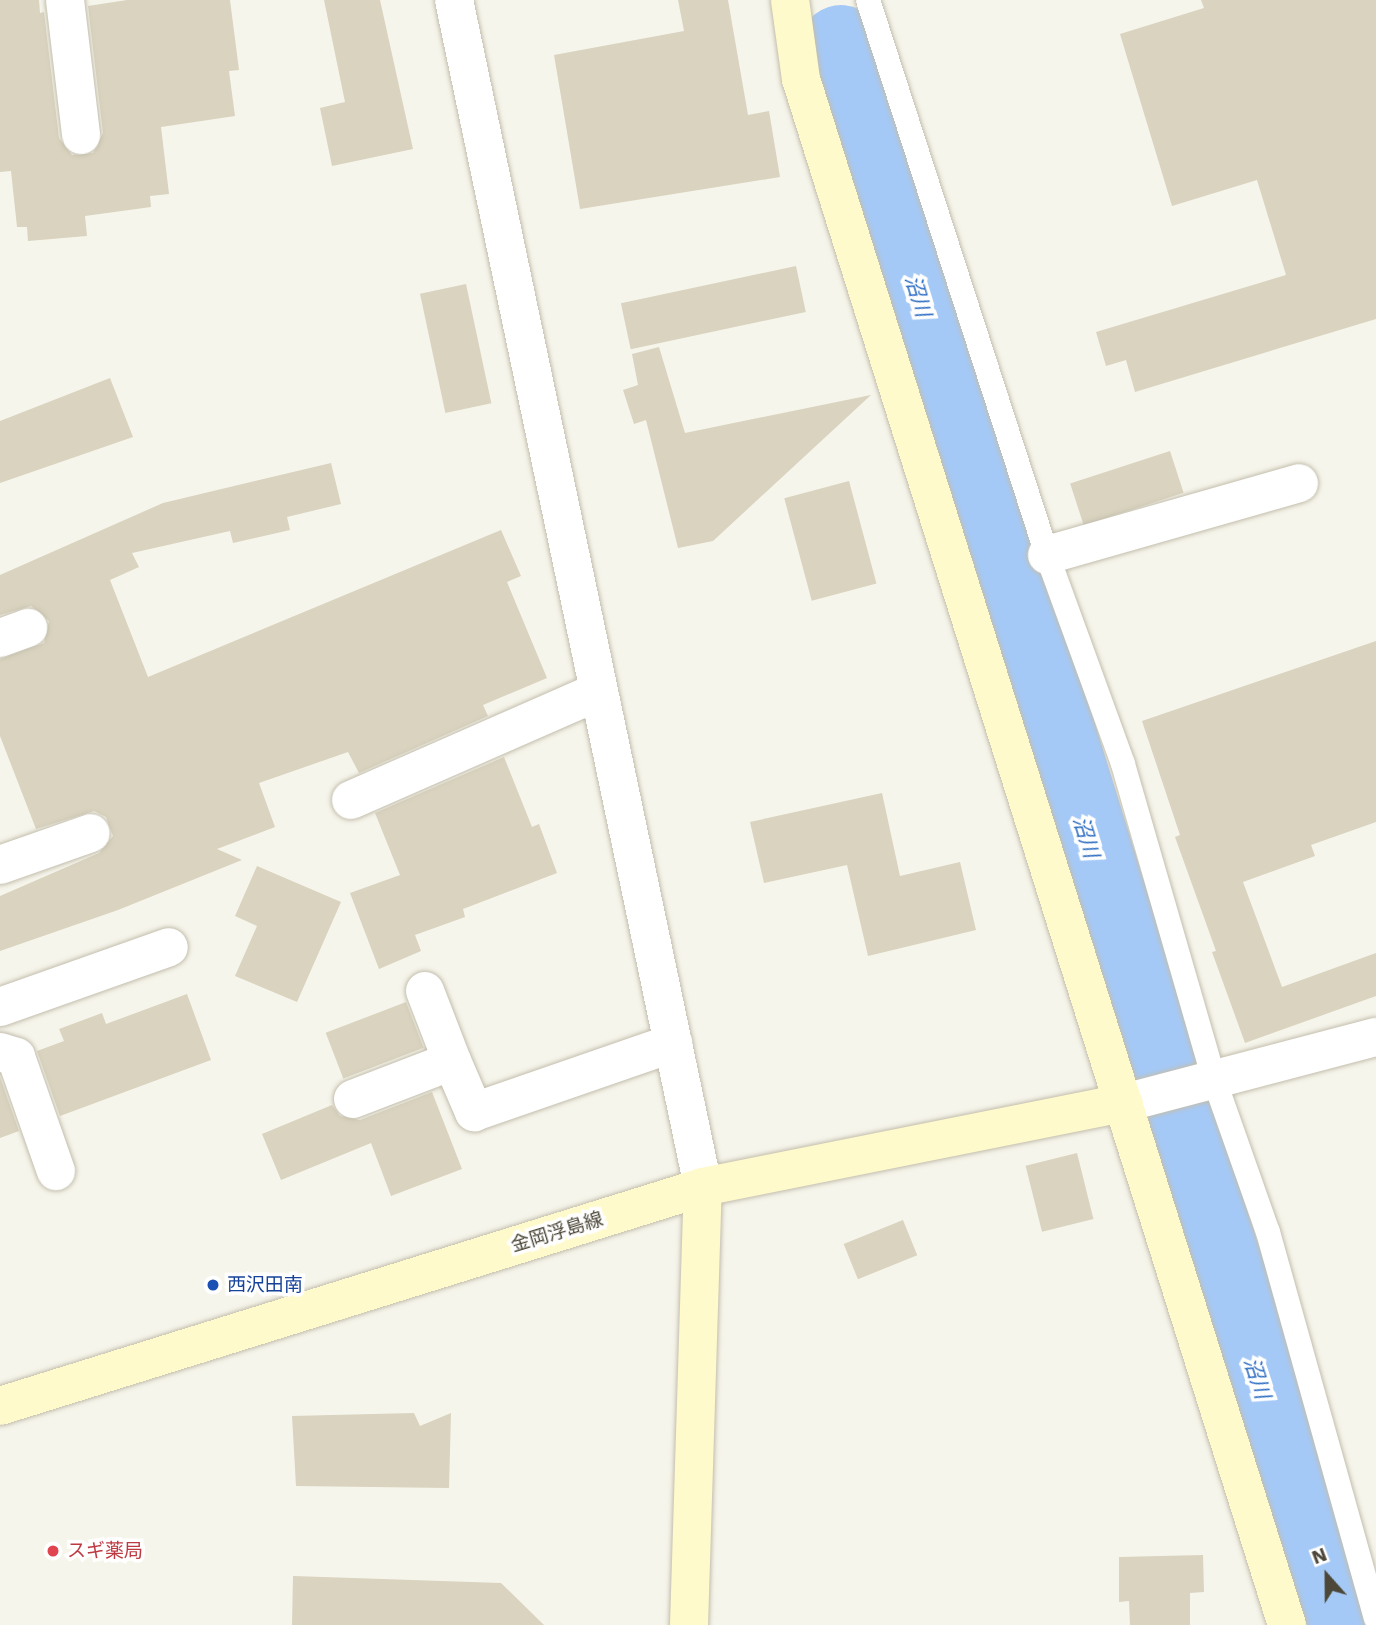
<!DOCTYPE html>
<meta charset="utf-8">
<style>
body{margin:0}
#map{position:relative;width:1376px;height:1625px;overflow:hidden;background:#f6f5eb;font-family:"Work Sans","Noto Sans JP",sans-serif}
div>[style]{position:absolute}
.river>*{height:84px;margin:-42px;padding:0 42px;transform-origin:42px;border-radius:42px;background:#a5c9f6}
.building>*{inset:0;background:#d9d3bf;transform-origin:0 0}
.roads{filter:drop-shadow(0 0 2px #c3bead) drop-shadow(0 0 2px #c3bead)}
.lane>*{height:24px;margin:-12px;padding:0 12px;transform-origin:12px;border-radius:12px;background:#fff}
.street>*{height:38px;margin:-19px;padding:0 19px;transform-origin:19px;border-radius:19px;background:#fff}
.secondary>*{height:38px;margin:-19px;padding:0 19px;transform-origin:19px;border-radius:19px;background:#fffacc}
.dots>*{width:19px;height:19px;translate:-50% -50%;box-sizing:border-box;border:4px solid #fff;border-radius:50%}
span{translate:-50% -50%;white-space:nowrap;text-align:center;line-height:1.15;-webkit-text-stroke:7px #fff;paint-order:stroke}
.street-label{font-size:19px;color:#4c4738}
.transit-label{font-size:19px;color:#164399}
.left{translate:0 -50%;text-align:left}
.health-label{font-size:19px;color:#be3a42}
.water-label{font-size:21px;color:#286ac1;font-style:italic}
.north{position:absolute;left:1292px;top:1541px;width:70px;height:70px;-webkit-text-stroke:5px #fff;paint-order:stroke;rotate:339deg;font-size:19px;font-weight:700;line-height:28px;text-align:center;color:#4c4738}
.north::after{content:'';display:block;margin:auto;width:24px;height:32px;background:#4c4738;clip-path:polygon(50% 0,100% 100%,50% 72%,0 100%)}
</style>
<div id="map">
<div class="river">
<div style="left:841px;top:47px;width:1150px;rotate:72.75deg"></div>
<div style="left:1182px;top:1145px;width:505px;rotate:72deg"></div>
</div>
<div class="building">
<div style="clip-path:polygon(0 0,39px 0,40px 13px,44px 12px,59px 138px,72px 155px,93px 153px,103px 133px,88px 6px,127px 0,230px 0,239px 70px,229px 71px,235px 116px,161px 127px,169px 194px,150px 196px,151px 207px,85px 216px,87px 236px,28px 241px,27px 227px,17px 227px,11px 171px,0 172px)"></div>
<div style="clip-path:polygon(324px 0,380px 0,413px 149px,332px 166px,320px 108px,345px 102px)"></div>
<div style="clip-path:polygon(678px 0,728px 0,748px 115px,769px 111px,780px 177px,580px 209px,554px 55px,684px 31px)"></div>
<div style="clip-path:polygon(1201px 0,1376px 0,1376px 319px,1135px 392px,1126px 360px,1106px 366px,1096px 332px,1286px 275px,1257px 180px,1172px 206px,1120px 34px,1204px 8px)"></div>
<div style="left:796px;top:266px;width:47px;height:179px;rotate:78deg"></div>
<div style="left:466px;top:284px;width:122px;height:47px;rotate:78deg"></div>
<div style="clip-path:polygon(659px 347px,685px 433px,871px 395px,713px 541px,678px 548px,646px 420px,634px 424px,623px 390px,638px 385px,632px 354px)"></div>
<div style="clip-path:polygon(110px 378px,133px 437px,0 483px,0 421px)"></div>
<div style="left:1170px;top:451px;width:44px;height:105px;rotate:72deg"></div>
<div style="clip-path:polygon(331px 463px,341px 504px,287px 517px,290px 530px,233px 543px,230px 531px,132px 553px,139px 567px,110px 580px,148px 677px,501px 530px,521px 576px,507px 582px,547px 678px,483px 705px,488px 716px,359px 773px,348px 752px,259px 783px,275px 827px,217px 849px,242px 860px,118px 910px,0 951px,0 896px,99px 853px,113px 836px,106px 817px,94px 811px,36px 829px,0 736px,0 659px,44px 643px,49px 621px,31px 606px,0 615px,0 575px,163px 503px)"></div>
<div style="left:849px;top:481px;width:106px;height:67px;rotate:75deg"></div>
<div style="clip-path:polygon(1376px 641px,1376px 822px,1311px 845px,1315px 856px,1243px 882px,1282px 987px,1376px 953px,1376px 996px,1245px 1043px,1212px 952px,1216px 951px,1175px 837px,1180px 835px,1142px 721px)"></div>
<div style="clip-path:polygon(504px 757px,532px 827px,539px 824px,557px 873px,463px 909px,465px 917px,415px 935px,421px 951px,379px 969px,350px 893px,400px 875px,375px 813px)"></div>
<div style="clip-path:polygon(882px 793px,900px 876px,960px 862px,976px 930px,868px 956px,847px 865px,764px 883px,750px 822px)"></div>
<div style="clip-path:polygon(257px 866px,341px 902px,297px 1002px,235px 976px,257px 926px,235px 916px)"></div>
<div style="clip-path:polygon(187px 994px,211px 1060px,60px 1116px,37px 1051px,64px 1041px,59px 1029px,102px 1013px,106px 1024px)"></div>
<div style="left:406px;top:1002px;width:49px;height:86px;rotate:69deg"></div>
<div style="clip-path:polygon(0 1077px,19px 1131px,0 1138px)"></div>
<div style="clip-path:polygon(432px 1092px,462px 1169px,391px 1196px,371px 1143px,281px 1180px,262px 1134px,332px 1105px,340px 1116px,360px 1120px)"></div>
<div style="left:1077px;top:1153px;width:68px;height:53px;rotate:76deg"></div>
<div style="left:903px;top:1220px;width:38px;height:64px;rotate:68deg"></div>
<div style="clip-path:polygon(414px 1413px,420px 1426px,451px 1413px,449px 1488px,296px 1486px,292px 1416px)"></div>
<div style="clip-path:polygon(1203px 1555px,1204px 1592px,1190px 1593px,1190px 1625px,1130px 1625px,1129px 1601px,1119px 1602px,1119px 1557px)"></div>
<div style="clip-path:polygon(293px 1576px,501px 1583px,544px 1625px,292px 1625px)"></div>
</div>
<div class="roads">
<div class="lane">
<div style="left:868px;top:0;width:583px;rotate:72.12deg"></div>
<div style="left:1047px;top:555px;width:222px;rotate:70deg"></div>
<div style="left:1123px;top:764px;width:328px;rotate:73.9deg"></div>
<div style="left:1214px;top:1079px;width:162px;rotate:70.6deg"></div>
<div style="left:1268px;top:1232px;width:401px;rotate:74.4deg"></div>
</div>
<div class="street">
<div style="left:65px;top:0;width:136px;rotate:83.2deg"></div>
<div style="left:454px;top:0;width:1213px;rotate:78.15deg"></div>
<div style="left:1047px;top:555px;width:262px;rotate:-15.9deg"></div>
<div style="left:0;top:638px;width:30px;rotate:-20deg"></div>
<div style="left:351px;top:800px;width:269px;rotate:-23.7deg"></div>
<div style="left:0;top:865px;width:96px;rotate:-19.4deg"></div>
<div style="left:425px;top:991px;width:75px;rotate:68.9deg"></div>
<div style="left:0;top:1007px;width:179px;rotate:-19.5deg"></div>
<div style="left:0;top:1052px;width:17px;rotate:17deg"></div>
<div style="left:16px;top:1057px;width:121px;rotate:70.7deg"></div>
<div style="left:353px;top:1099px;width:106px;rotate:-21deg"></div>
<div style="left:452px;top:1061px;width:56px;rotate:66.7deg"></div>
<div style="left:474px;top:1112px;width:211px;rotate:-19.1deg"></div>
<div style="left:1124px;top:1103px;width:260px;rotate:-14.7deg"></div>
</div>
<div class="secondary">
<div style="left:790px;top:0;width:80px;rotate:82.1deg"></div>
<div style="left:801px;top:79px;width:1621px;rotate:72.55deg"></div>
<div style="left:0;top:1406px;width:736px;rotate:-17.3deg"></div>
<div style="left:703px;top:1187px;width:429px;rotate:-11.3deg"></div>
<div style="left:689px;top:1625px;width:438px;rotate:-88.2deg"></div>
</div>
</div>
<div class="dots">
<div style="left:213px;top:1285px;background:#1a4fb4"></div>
<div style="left:53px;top:1551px;background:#e0444e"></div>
</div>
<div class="street-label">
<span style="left:557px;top:1232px;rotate:-17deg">金岡浮島線</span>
</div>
<div class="transit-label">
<span class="left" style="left:227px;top:1285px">西沢田南</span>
</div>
<div class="health-label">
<span class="left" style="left:67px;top:1551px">スギ薬局</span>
</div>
<div class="water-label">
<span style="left:918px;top:296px;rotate:73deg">沼川</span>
<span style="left:1086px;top:837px;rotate:73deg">沼川</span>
<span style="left:1257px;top:1378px;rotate:72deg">沼川</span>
</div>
<div class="north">N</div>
</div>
